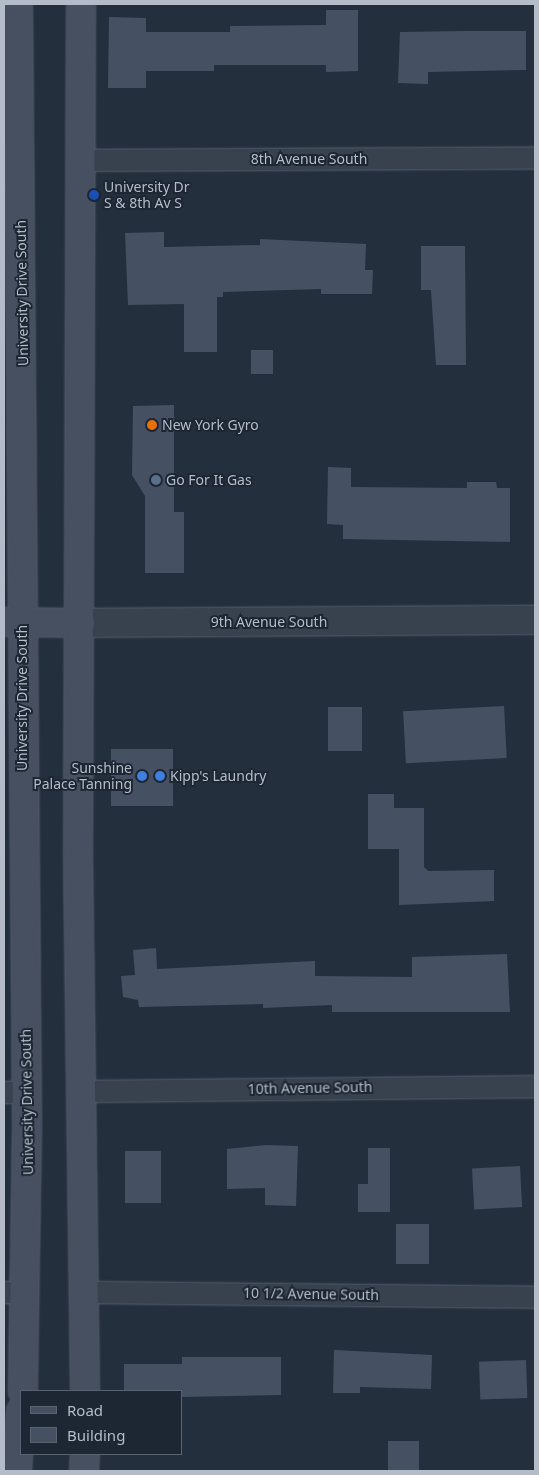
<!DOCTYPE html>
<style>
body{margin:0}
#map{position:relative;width:539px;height:1475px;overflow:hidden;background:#242f3e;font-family:"Noto Sans",sans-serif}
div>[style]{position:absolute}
.building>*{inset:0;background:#455162;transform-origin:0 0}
.roads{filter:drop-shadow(0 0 1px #565f6c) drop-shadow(0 0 1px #565f6c)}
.minor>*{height:21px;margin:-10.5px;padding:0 10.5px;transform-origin:10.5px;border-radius:10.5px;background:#38414e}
.tertiary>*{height:28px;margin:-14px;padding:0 14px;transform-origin:14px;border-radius:14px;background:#38414e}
.secondary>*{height:28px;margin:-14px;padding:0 14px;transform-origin:14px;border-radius:14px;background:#465061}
.dots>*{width:14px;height:14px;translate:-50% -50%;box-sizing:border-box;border:2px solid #1d2633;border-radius:50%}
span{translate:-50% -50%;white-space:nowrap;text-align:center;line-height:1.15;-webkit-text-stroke:4px #1d2633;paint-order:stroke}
.street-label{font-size:14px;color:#b4bcc9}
.poi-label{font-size:14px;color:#b4bcc9}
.left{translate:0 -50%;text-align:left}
.right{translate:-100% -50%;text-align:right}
.frame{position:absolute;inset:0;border:5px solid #b4bcc9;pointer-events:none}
.legend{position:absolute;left:20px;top:1390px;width:162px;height:65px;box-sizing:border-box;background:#1d2633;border:1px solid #59626f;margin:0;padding:6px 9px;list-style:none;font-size:15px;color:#b4bcc9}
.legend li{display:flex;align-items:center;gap:10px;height:25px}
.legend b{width:25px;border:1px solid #59626f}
</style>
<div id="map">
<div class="building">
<div style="clip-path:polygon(326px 10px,358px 10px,358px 71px,326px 72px,326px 65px,214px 65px,214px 71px,146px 71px,146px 88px,108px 88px,109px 17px,146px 18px,146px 32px,230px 32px,230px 26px,326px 25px)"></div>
<div style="clip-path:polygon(465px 31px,526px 31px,526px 70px,428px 72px,428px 84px,398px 83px,400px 32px)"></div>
<div style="clip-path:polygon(164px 232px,164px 247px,260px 245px,260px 239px,366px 244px,365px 270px,373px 270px,372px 294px,321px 294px,321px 289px,223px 292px,223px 297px,217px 297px,217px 352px,184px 352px,184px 304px,128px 305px,125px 233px)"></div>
<div style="clip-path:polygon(421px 246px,465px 246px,466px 365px,436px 365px,431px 290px,421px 290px)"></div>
<div style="left:251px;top:350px;width:22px;height:24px"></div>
<div style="clip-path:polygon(174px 405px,174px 512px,184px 512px,184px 573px,145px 573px,145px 496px,132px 475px,133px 406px)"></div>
<div style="clip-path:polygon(328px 467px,351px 468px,351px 487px,467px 488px,467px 482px,496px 482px,497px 488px,510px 488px,510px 542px,343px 539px,343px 525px,327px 524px)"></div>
<div style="left:504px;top:706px;width:52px;height:101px;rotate:87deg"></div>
<div style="left:328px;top:707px;width:34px;height:44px"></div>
<div style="left:111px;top:749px;width:62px;height:57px"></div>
<div style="clip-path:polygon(368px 794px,394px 794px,394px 808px,424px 808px,424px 867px,428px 871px,494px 870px,494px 901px,399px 905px,399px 849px,368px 849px)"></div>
<div style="clip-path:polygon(156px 948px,157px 969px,315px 961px,315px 976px,412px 977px,412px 957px,507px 954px,510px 1012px,332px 1012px,332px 1005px,263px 1008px,263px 1004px,139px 1007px,138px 1000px,123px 997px,121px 976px,135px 975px,133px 950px)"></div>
<div style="clip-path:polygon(266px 1145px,298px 1146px,296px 1206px,265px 1205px,265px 1188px,227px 1189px,227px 1149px)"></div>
<div style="clip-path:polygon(368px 1148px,390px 1148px,390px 1212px,358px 1212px,358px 1184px,368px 1184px)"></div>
<div style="left:125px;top:1151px;width:36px;height:52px"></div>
<div style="left:520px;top:1166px;width:41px;height:48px;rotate:87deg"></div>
<div style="left:396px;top:1224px;width:33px;height:40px"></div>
<div style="clip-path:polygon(334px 1350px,432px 1355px,431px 1389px,360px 1387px,360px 1393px,333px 1393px)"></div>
<div style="clip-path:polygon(182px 1357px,281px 1357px,281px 1395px,181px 1397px,181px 1391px,124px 1391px,124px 1364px,182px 1364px)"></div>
<div style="left:526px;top:1360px;width:38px;height:47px;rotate:88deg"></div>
<div style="left:388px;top:1441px;width:31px;height:30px"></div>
</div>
<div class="roads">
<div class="minor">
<div style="left:83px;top:160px;width:452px;rotate:-0.3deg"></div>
<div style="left:84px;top:1091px;width:451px;rotate:-0.6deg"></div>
<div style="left:4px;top:1092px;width:23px;rotate:-2deg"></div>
<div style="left:4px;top:1292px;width:21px"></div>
<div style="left:86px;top:1292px;width:449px;rotate:0.6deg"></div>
</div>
<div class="tertiary">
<div style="left:80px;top:623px;width:455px;rotate:-0.4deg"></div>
</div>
<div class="secondary">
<div style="left:18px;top:4px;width:1123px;rotate:89.54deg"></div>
<div style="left:27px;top:1127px;width:264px;rotate:90.9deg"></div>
<div style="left:81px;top:4px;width:852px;rotate:90.2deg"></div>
<div style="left:78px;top:856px;width:535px;rotate:89.25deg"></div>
<div style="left:4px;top:622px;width:76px;rotate:0.8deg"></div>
<div style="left:17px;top:1471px;width:60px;rotate:-86.2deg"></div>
<div style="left:84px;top:1471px;width:17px;rotate:-87deg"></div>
</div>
</div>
<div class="dots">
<div style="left:94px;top:195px;background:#1a4fb4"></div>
<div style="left:152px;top:425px;background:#e8710a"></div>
<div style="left:156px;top:480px;background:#5c6f8a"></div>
<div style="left:142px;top:776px;background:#3f7fe0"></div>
<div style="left:160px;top:776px;background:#3f7fe0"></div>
</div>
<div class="street-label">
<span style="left:309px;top:159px">8th Avenue South</span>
<span style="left:22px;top:293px;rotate:-91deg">University Drive South</span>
<span style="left:269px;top:622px">9th Avenue South</span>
<span style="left:22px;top:698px;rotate:-90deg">University Drive South</span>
<span style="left:310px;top:1088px;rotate:-1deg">10th Avenue South</span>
<span style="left:27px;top:1102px;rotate:-91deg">University Drive South</span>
<span style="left:311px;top:1294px;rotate:1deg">10 1/2 Avenue South</span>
</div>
<div class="poi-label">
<span class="left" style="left:104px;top:195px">University Dr<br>S &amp; 8th Av S</span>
<span class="left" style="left:162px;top:425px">New York Gyro</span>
<span class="left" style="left:166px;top:480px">Go For It Gas</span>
<span class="right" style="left:132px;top:776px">Sunshine<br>Palace Tanning</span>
<span class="left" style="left:170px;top:776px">Kipp's Laundry</span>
</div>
<div class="frame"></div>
<ul class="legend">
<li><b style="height:6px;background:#465061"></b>Road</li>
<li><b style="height:14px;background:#455162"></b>Building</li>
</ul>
</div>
